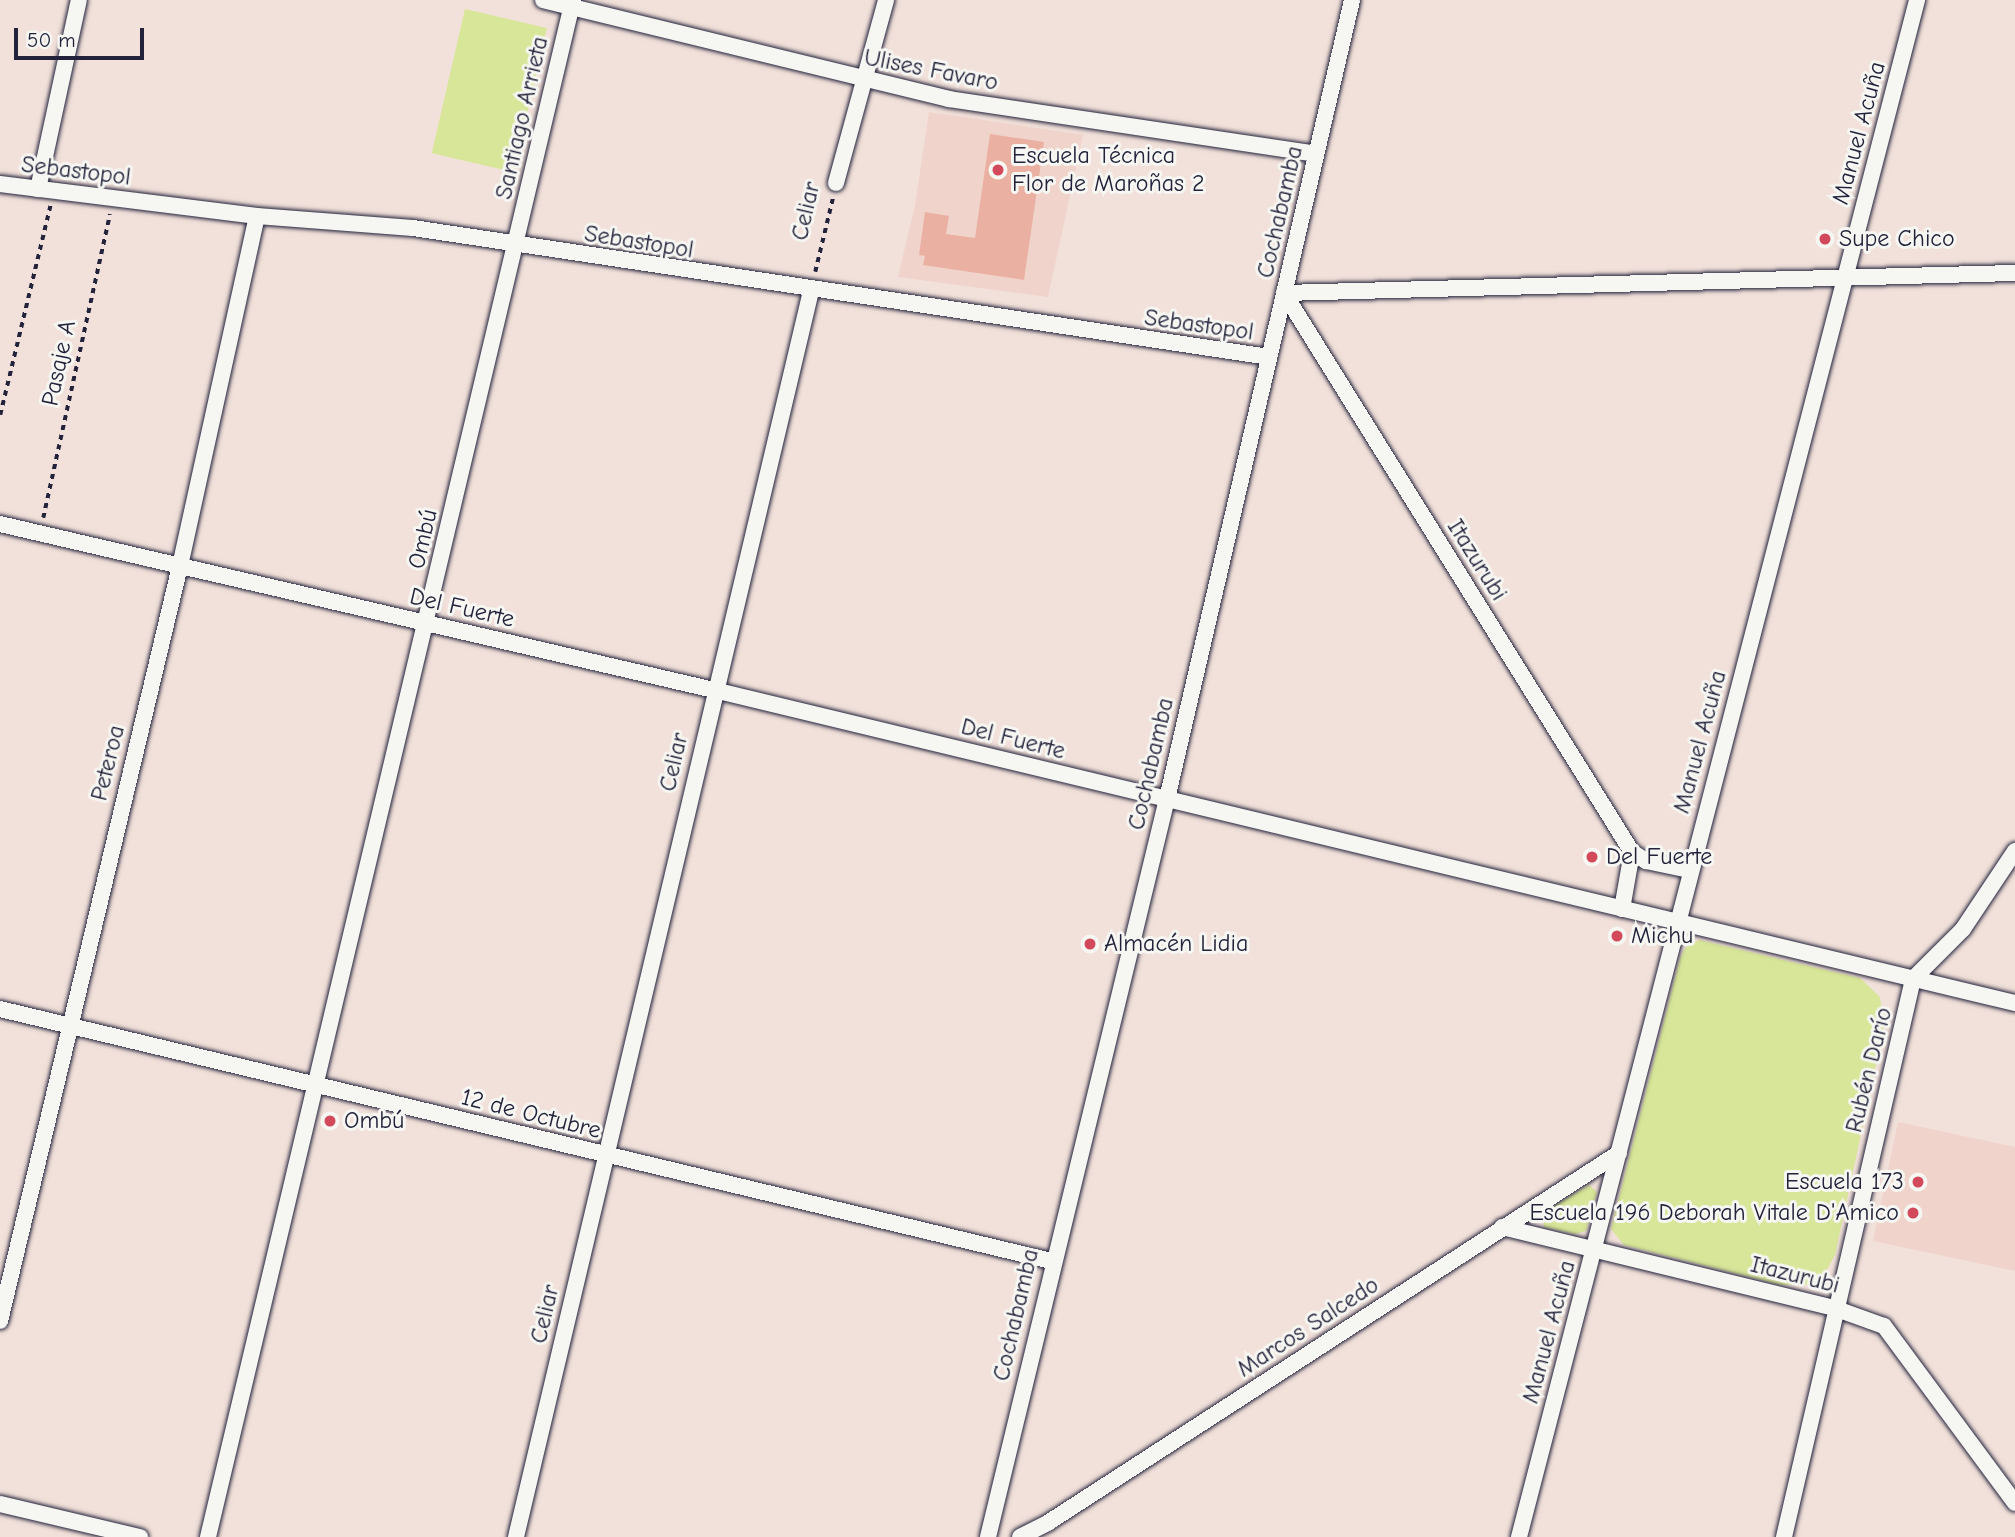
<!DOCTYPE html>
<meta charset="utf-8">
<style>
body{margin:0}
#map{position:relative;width:2015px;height:1537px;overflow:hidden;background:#f2e1da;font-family:"Comic Neue",sans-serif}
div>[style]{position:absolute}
.built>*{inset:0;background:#f0d3ca}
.green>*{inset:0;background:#d8e699;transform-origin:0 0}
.building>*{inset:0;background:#eab1a3}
.path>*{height:3.5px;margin-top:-1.75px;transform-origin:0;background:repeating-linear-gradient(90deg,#22223b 0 5px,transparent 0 10px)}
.roads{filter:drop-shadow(0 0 2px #22223b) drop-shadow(0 0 2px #22223b)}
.minor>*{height:16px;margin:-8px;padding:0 8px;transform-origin:8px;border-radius:8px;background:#f6f6f2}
.dots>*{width:19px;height:19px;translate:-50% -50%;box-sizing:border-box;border:4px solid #f6f6f2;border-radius:50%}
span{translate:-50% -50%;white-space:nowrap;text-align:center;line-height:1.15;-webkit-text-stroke:6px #f6f6f2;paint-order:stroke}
.street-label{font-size:24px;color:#22223b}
.poi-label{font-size:24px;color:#22223b}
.left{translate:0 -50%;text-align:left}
.right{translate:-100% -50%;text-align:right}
.scale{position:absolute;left:14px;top:28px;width:130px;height:32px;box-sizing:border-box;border:4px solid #22223b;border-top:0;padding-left:9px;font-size:21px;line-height:24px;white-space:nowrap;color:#22223b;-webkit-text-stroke:5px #f6f6f2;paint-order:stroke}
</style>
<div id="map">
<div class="built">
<div style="clip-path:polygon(929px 112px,1083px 135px,1048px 297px,898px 277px,915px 205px)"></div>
<div style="clip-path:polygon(1898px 1122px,2015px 1147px,2015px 1271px,1873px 1241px)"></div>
</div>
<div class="green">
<div style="left:465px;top:9px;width:84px;height:148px;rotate:13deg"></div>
<div style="clip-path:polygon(1699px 940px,1860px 978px,1880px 997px,1884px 1027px,1835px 1255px,1824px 1275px,1805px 1285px,1781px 1285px,1624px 1245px,1611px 1229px,1680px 958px,1685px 948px)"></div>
<div style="clip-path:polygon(1589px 1185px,1597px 1192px,1586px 1231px,1575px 1234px,1544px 1227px,1542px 1213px)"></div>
</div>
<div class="building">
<div style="clip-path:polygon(990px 134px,1044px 142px,1024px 280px,923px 265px,925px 256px,919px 255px,925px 212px,949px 216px,946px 234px,975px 238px)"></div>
</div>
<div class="path">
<div style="left:815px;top:272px;width:77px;rotate:-76.5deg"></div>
<div style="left:0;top:415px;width:215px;rotate:-76.5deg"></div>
<div style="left:43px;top:518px;width:311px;rotate:-77.6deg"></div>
</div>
<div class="roads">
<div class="minor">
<div style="left:543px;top:0;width:418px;rotate:13.7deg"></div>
<div style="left:949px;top:99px;width:371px;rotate:8.5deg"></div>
<div style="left:836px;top:183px;width:190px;rotate:-74.7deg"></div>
<div style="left:0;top:184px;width:259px;rotate:7.1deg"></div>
<div style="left:257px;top:216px;width:156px;rotate:4.4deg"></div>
<div style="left:413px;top:228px;width:866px;rotate:8.57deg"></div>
<div style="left:38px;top:189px;width:193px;rotate:-77.8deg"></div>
<div style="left:1284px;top:293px;width:731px;rotate:-1.57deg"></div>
<div style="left:1284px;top:293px;width:658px;rotate:58.1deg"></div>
<div style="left:1632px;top:852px;width:17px;rotate:33deg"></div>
<div style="left:1646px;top:861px;width:45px;rotate:11.6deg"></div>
<div style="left:0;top:524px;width:733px;rotate:13.09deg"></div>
<div style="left:714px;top:690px;width:1338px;rotate:13.53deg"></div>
<div style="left:1622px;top:909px;width:58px;rotate:-80deg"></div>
<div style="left:0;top:1009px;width:1081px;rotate:13.48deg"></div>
<div style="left:1502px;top:1227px;width:342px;rotate:13.7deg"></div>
<div style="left:1834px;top:1308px;width:53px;rotate:19.8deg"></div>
<div style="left:1884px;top:1326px;width:220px;rotate:53.5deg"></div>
<div style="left:0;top:1321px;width:776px;rotate:-76.59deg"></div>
<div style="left:180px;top:566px;width:358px;rotate:-77.6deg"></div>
<div style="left:0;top:1504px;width:144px;rotate:13.3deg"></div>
<div style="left:208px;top:1537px;width:1580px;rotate:-76.64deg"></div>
<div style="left:516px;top:1537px;width:1280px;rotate:-76.68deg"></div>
<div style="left:988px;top:1537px;width:759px;rotate:-76.37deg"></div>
<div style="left:1167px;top:799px;width:820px;rotate:-76.96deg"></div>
<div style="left:1020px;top:1537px;width:33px;rotate:-27deg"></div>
<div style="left:1049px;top:1522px;width:679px;rotate:-32.92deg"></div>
<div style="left:1519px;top:1537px;width:1588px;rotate:-75.48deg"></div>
<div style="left:1784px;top:1537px;width:573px;rotate:-76.98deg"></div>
<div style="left:1913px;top:979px;width:71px;rotate:-45deg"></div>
<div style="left:1963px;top:929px;width:94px;rotate:-56.3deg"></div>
</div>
</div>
<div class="dots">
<div style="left:998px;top:170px;background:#d1495b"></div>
<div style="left:1825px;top:239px;background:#d1495b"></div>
<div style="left:1592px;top:857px;background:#d1495b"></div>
<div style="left:1617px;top:936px;background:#d1495b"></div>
<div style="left:1090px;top:944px;background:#d1495b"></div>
<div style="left:330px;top:1121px;background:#d1495b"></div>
<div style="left:1918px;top:1182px;background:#d1495b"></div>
<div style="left:1913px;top:1213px;background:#d1495b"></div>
</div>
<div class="street-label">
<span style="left:931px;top:70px;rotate:11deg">Ulises Favaro</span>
<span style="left:522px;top:118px;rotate:-77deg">Santiago Arrieta</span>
<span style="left:1859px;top:133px;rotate:-75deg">Manuel Acuña</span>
<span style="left:76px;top:171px;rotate:7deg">Sebastopol</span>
<span style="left:806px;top:211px;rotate:-77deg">Celiar</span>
<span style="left:1280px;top:212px;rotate:-77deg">Cochabamba</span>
<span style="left:639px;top:242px;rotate:9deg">Sebastopol</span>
<span style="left:1199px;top:325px;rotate:8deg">Sebastopol</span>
<span style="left:59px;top:363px;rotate:-78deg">Pasaje A</span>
<span style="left:423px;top:539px;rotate:-77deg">Ombú</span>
<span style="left:1477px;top:560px;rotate:58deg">Itazurubi</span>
<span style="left:462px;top:608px;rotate:13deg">Del Fuerte</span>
<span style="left:1013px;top:739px;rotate:14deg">Del Fuerte</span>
<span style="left:1700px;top:742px;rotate:-75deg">Manuel Acuña</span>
<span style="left:674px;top:762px;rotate:-77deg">Celiar</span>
<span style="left:108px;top:763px;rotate:-76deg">Peteroa</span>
<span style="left:1151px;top:764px;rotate:-77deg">Cochabamba</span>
<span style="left:1869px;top:1070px;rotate:-76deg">Rubén Darío</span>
<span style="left:531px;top:1114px;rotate:14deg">12 de Octubre</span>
<span style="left:1795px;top:1275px;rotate:14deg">Itazurubi</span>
<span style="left:545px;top:1314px;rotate:-77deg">Celiar</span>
<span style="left:1016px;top:1315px;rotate:-77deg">Cochabamba</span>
<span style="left:1308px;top:1327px;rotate:-33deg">Marcos Salcedo</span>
<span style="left:1549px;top:1332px;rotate:-75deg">Manuel Acuña</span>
</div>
<div class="poi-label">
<span class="left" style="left:1012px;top:170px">Escuela Técnica<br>Flor de Maroñas 2</span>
<span class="left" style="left:1839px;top:239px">Supe Chico</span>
<span class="left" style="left:1606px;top:857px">Del Fuerte</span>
<span class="left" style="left:1631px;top:936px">Michu</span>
<span class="left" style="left:1104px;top:944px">Almacén Lidia</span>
<span class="left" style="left:344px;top:1121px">Ombú</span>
<span class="right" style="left:1904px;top:1182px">Escuela 173</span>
<span class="right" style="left:1899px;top:1213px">Escuela 196 Deborah Vitale D'Amico</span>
</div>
<div class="scale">50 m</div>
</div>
